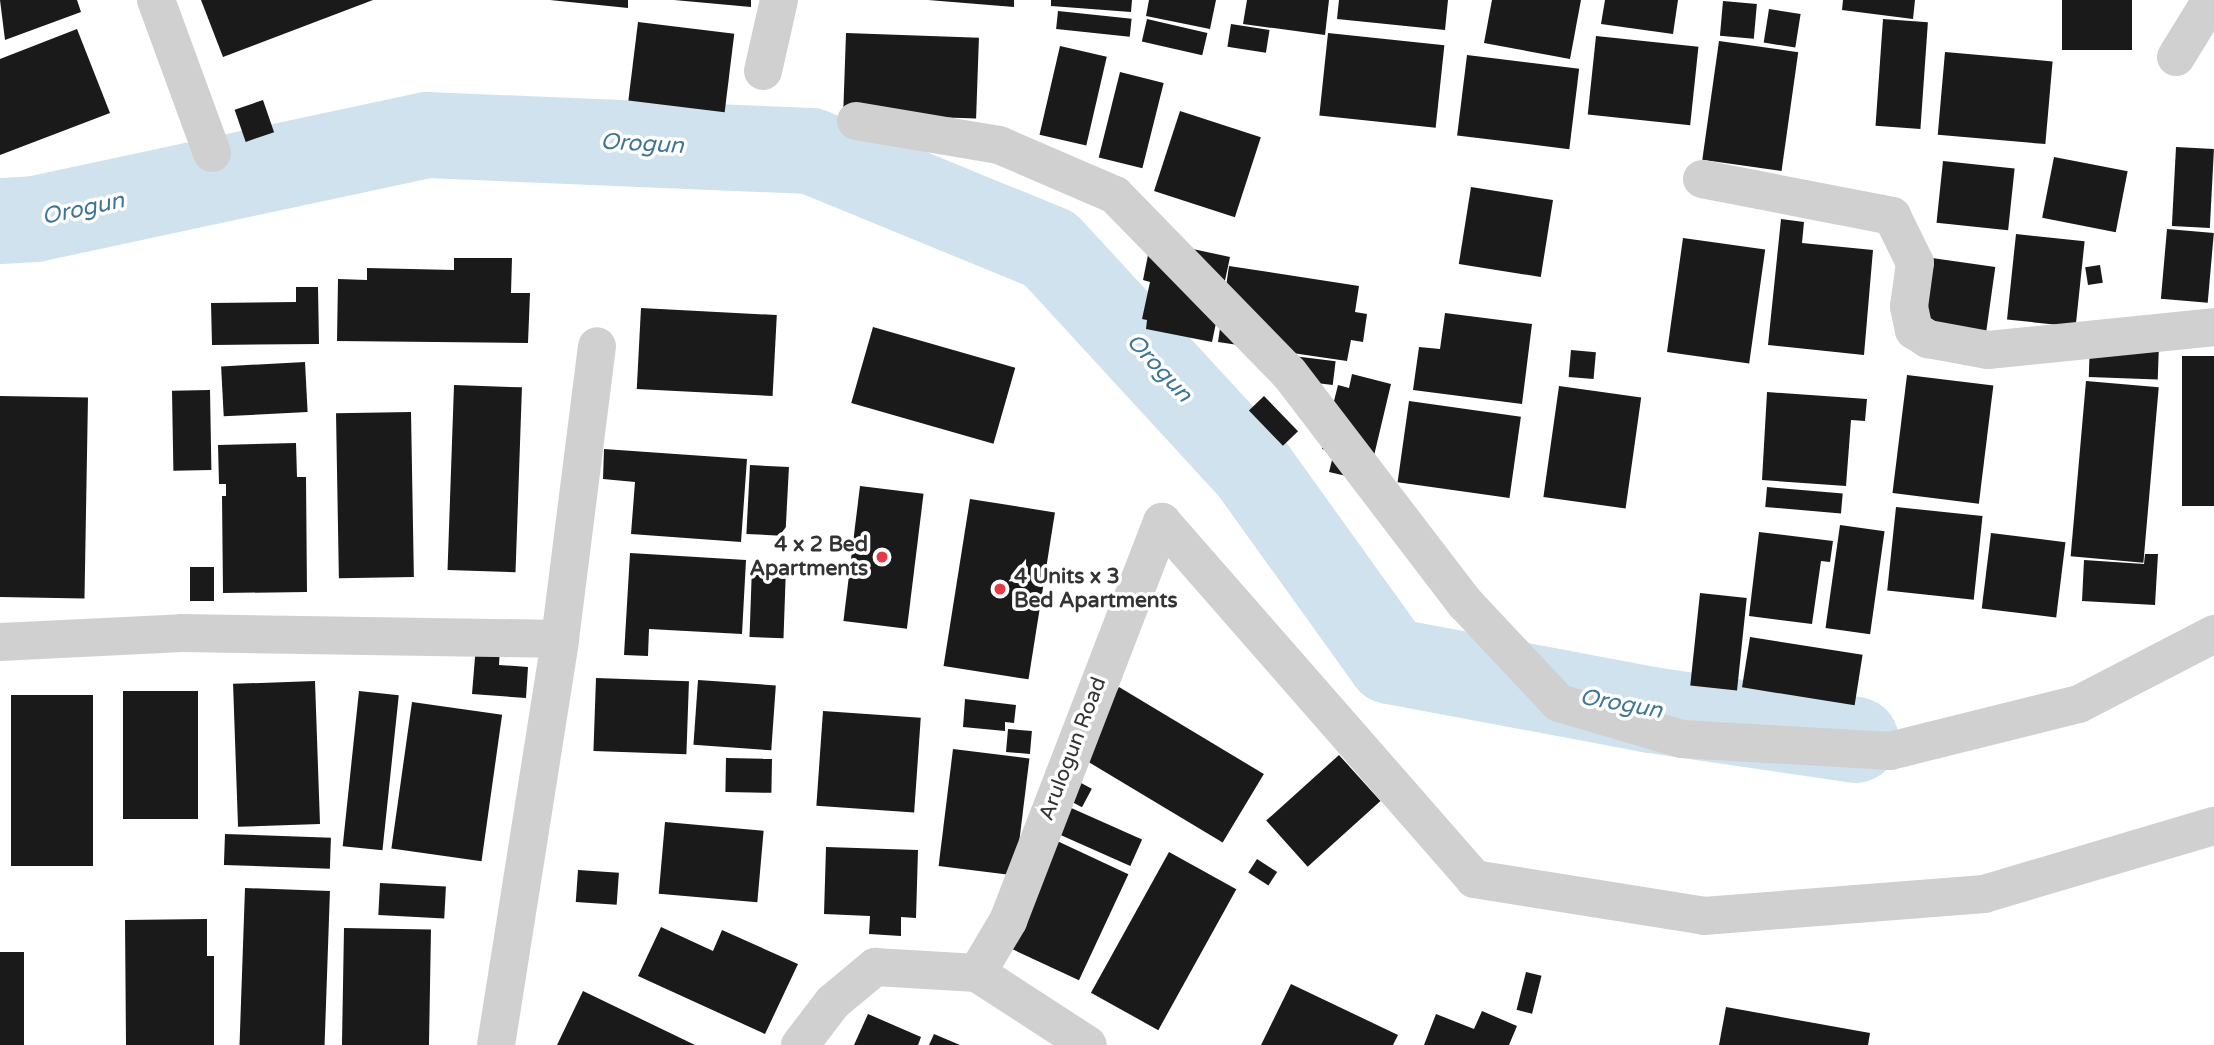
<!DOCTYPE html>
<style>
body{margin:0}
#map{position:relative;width:2214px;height:1045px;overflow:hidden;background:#fff;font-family:"Varela Round",sans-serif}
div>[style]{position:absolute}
.river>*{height:86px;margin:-43px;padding:0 43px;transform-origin:43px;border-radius:43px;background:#cfe2ee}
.building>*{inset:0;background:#1a1a1a;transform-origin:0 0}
.street>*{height:38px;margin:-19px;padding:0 19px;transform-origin:19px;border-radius:19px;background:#d0d0d0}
.dots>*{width:19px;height:19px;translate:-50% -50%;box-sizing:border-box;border:4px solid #fff;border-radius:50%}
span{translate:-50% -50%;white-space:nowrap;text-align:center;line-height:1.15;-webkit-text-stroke:7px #fff;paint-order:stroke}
.poi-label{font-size:21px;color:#333;font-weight:700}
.right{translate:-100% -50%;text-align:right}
.left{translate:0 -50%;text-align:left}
.street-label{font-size:21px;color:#333}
.water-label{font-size:23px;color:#3f7597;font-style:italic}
</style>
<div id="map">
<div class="river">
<div style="left:0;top:221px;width:35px;rotate:-3deg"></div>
<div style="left:35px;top:219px;width:401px;rotate:-12.1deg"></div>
<div style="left:427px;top:135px;width:384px;rotate:2.4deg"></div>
<div style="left:811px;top:151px;width:258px;rotate:22.3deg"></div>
<div style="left:1050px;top:249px;width:300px;rotate:47.4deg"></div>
<div style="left:1253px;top:470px;width:235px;rotate:54.3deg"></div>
<div style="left:1390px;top:661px;width:266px;rotate:10.6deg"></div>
<div style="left:1651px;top:710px;width:207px;rotate:8.3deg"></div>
</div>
<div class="building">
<div style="clip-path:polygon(0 0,77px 0,81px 12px,5px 40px)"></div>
<div style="clip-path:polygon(201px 0,373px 0,223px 57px)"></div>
<div style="clip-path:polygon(550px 0,628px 0,628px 8px)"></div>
<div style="clip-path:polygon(674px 0,751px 0,751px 7px)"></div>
<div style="clip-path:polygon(928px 0,1014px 0,1014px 7px)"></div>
<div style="clip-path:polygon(1051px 0,1132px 0,1131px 12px,1051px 6px)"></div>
<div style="clip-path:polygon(1149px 0,1216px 0,1210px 29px,1146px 16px)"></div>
<div style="clip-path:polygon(1247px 0,1329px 0,1325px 35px,1243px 24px)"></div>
<div style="clip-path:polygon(1339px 0,1448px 0,1445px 30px,1337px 19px)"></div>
<div style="clip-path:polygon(1492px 0,1581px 0,1570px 59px,1484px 43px)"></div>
<div style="clip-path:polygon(1605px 0,1678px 0,1673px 34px,1601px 24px)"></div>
<div style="clip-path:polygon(1843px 0,1915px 0,1913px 19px,1842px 10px)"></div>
<div style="left:2062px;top:0;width:70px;height:50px"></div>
<div style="left:1723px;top:1px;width:34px;height:35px;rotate:5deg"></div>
<div style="left:1769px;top:9px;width:32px;height:34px;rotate:9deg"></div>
<div style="left:1058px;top:11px;width:74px;height:18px;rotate:6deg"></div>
<div style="left:1147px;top:19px;width:62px;height:23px;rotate:13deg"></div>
<div style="left:1883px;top:19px;width:45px;height:107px;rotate:4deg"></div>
<div style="left:638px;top:22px;width:97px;height:79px;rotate:7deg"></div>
<div style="left:1231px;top:24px;width:39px;height:23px;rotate:9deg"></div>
<div style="clip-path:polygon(77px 29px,110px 113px,0 155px,0 59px)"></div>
<div style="left:846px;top:33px;width:133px;height:81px;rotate:2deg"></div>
<div style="left:1328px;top:33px;width:117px;height:83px;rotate:6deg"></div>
<div style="left:1596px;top:36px;width:103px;height:79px;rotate:6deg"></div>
<div style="left:1719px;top:41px;width:80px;height:120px;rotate:8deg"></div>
<div style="left:1060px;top:46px;width:48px;height:91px;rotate:13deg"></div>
<div style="left:1945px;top:52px;width:108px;height:83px;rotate:5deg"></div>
<div style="left:1467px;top:55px;width:113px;height:81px;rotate:7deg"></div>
<div style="left:1120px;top:72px;width:45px;height:88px;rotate:14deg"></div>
<div style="left:263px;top:100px;width:34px;height:30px;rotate:71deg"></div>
<div style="left:1180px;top:111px;width:85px;height:84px;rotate:18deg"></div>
<div style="left:2176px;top:147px;width:38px;height:79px;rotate:3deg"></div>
<div style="left:2054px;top:157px;width:75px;height:62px;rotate:11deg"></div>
<div style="left:1943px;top:161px;width:72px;height:62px;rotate:6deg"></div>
<div style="left:1471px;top:187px;width:83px;height:78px;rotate:9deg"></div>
<div style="clip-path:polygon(1781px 219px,1804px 222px,1802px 243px,1873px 250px,1864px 355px,1768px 345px)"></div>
<div style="left:2167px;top:229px;width:47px;height:70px;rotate:5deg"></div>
<div style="left:2016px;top:234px;width:69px;height:86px;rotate:6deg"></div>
<div style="left:1683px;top:238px;width:83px;height:115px;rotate:8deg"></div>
<div style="clip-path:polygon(1151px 240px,1230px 257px,1212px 342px,1146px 329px,1147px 320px,1142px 319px,1150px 282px,1143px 280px)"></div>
<div style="left:1925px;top:257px;width:71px;height:70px;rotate:8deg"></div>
<div style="clip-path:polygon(454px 258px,512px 258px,511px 293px,530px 293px,528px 343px,337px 341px,338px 279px,367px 280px,367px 268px,454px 270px)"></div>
<div style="left:2100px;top:265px;width:18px;height:15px;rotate:81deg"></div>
<div style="clip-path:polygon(1229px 266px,1359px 286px,1355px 312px,1367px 314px,1363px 342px,1351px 340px,1347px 361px,1218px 342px)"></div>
<div style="clip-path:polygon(296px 287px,318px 287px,319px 344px,212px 345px,211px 303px,296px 302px)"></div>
<div style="left:641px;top:308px;width:136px;height:81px;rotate:3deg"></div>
<div style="clip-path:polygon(1445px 313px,1532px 324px,1522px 404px,1413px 390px,1419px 347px,1440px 349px)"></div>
<div style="left:873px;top:327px;width:148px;height:79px;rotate:16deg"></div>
<div style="left:2090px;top:342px;width:69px;height:35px;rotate:2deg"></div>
<div style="left:1571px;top:350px;width:25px;height:27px;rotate:5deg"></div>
<div style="left:1285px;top:355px;width:51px;height:24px;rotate:7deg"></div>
<div style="left:2182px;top:356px;width:32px;height:150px"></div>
<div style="left:305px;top:362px;width:50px;height:84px;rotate:87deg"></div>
<div style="clip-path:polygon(1352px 374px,1391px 384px,1368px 481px,1329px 472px,1334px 452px,1322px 449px,1338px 385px,1349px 388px)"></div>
<div style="left:1907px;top:375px;width:87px;height:119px;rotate:7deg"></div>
<div style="left:2086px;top:381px;width:73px;height:176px;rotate:5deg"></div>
<div style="left:454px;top:385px;width:68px;height:185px;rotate:2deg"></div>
<div style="left:1559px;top:386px;width:83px;height:112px;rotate:8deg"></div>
<div style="left:210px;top:390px;width:80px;height:38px;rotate:89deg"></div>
<div style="clip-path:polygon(1767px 392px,1867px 399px,1865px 421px,1851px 420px,1846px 486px,1762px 480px)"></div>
<div style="left:0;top:396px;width:88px;height:201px;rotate:1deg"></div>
<div style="left:1264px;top:396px;width:49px;height:21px;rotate:46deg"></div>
<div style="left:1409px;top:401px;width:113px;height:82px;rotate:8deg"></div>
<div style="left:411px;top:412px;width:165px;height:75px;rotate:89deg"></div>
<div style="clip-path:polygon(296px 443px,297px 477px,306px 477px,307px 592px,223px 593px,222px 496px,226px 496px,226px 484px,219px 484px,218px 445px)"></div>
<div style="clip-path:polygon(604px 449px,747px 459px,741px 542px,631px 534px,635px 482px,603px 479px)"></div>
<div style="left:750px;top:465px;width:39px;height:69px;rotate:3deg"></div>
<div style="left:860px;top:486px;width:64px;height:136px;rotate:7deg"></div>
<div style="left:1767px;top:487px;width:76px;height:20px;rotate:5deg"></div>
<div style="left:970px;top:499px;width:86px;height:169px;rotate:9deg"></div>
<div style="left:1896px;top:507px;width:87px;height:84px;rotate:6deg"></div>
<div style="left:1840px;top:525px;width:45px;height:104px;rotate:8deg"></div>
<div style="clip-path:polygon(1759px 532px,1833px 541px,1830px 562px,1821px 561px,1812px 624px,1749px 616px)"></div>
<div style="left:1991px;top:533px;width:75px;height:76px;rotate:7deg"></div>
<div style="clip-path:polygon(630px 553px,746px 560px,742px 634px,649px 629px,648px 656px,624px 655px)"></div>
<div style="clip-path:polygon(2145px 554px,2158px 554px,2155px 605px,2082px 601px,2084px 560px,2144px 564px)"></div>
<div style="left:752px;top:566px;width:34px;height:71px;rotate:2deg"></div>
<div style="left:214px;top:567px;width:34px;height:24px;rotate:90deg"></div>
<div style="left:1700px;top:593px;width:47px;height:93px;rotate:6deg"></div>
<div style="left:1750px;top:637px;width:114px;height:51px;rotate:9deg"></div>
<div style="clip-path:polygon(476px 645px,500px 647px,499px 665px,528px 667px,526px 698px,472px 694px)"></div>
<div style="left:596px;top:678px;width:93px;height:73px;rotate:2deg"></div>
<div style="left:698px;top:680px;width:78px;height:65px;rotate:4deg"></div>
<div style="left:315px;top:681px;width:143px;height:82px;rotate:88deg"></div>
<div style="left:1119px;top:687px;width:169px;height:80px;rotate:31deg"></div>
<div style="left:198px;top:691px;width:128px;height:75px;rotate:90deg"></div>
<div style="left:359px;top:691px;width:40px;height:156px;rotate:6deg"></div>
<div style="left:11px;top:695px;width:82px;height:171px"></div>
<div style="clip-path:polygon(965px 699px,1016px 705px,1014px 723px,1005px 722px,1005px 731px,963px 727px)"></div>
<div style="left:412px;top:702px;width:91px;height:148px;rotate:8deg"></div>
<div style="left:823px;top:711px;width:98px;height:95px;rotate:4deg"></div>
<div style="left:1008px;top:729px;width:24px;height:23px;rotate:5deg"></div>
<div style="left:953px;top:749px;width:77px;height:118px;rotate:7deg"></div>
<div style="left:1339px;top:755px;width:62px;height:98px;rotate:48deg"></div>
<div style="left:726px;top:758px;width:46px;height:34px;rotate:1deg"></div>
<div style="left:1068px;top:776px;width:27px;height:21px;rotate:28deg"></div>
<div style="left:1069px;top:807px;width:80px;height:29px;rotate:24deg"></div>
<div style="left:665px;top:822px;width:99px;height:72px;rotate:5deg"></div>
<div style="left:225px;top:834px;width:106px;height:31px;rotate:2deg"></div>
<div style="left:1055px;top:840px;width:81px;height:117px;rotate:25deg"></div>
<div style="clip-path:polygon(826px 847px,918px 850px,916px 918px,901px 917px,901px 936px,869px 934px,870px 916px,824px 914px)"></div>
<div style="left:1169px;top:852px;width:77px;height:161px;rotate:29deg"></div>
<div style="left:1257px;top:859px;width:24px;height:16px;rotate:33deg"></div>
<div style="left:578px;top:870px;width:41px;height:32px;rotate:4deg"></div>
<div style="left:380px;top:883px;width:66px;height:32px;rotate:3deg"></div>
<div style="left:245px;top:888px;width:85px;height:157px;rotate:2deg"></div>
<div style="clip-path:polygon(207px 919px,207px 956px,214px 956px,214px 1045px,126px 1045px,125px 920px)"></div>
<div style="clip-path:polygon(661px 927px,713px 951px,722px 930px,798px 964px,765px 1034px,638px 976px)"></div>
<div style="left:344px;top:928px;width:87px;height:117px;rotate:1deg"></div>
<div style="left:0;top:952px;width:24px;height:93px"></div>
<div style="left:1526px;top:972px;width:16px;height:39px;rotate:14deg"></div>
<div style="clip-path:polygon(1291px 984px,1398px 1035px,1393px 1045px,1261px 1045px)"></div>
<div style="clip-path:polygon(583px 991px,695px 1045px,557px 1045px)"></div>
<div style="clip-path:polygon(1726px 1007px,1870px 1033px,1868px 1045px,1719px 1045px)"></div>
<div style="clip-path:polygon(1482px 1011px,1517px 1026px,1509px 1045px,1424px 1045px,1436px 1014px,1474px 1029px)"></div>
<div style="clip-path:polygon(868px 1014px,921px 1037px,918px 1045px,854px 1045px)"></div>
<div style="clip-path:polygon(934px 1034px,960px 1045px,929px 1045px)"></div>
</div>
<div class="street">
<div style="left:156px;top:0;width:163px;rotate:69.9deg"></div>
<div style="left:2176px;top:57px;width:67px;rotate:-58.4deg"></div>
<div style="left:763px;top:71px;width:73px;rotate:-77.3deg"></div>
<div style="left:856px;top:121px;width:145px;rotate:9.5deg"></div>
<div style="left:999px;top:145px;width:126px;rotate:23.3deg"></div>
<div style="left:1115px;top:195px;width:249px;rotate:45.7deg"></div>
<div style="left:1289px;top:373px;width:290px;rotate:52.6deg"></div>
<div style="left:1465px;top:603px;width:137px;rotate:46.8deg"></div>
<div style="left:1559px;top:703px;width:128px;rotate:16.3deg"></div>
<div style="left:1682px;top:739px;width:208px;rotate:3.3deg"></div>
<div style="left:1890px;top:751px;width:195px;rotate:-14deg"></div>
<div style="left:2079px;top:704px;width:152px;rotate:-27.4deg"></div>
<div style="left:1702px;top:179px;width:194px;rotate:11deg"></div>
<div style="left:1892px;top:216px;width:52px;rotate:63.9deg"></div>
<div style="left:1915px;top:263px;width:44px;rotate:97.8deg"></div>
<div style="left:1909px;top:307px;width:24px;rotate:78deg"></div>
<div style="left:1914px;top:330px;width:17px;rotate:33deg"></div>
<div style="left:1928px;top:339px;width:61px;rotate:10.4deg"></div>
<div style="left:1988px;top:350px;width:227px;rotate:-5.8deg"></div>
<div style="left:0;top:642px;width:182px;rotate:-2.8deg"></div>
<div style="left:182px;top:633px;width:378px;rotate:0.9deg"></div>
<div style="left:977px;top:973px;width:61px;rotate:-59.2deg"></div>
<div style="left:1008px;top:921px;width:428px;rotate:-68.9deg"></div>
<div style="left:1162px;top:522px;width:474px;rotate:48.8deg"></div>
<div style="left:1474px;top:879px;width:233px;rotate:9.1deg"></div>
<div style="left:1704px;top:916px;width:281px;rotate:-4.5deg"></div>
<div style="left:1984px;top:894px;width:240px;rotate:-16.5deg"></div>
<div style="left:496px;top:1045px;width:411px;rotate:-81deg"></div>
<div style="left:560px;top:639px;width:295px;rotate:-82.8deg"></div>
<div style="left:800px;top:1045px;width:54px;rotate:-52.5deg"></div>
<div style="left:833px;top:1002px;width:55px;rotate:-39.8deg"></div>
<div style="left:875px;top:967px;width:102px;rotate:3.4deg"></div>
<div style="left:977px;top:973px;width:132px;rotate:33deg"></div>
</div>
<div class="dots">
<div style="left:882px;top:557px;background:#e63946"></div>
<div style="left:1000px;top:589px;background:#e63946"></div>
</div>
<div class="poi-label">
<span class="right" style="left:868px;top:557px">4 x 2 Bed<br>Apartments</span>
<span class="left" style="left:1014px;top:589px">4 Units x 3<br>Bed Apartments</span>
</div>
<div class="street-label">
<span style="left:1073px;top:749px;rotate:-69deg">Arulogun Road</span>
</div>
<div class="water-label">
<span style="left:642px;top:144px;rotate:3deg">Orogun</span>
<span style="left:83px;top:209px;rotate:-12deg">Orogun</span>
<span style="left:1159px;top:368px;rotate:47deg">Orogun</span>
<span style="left:1621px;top:704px;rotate:10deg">Orogun</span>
</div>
</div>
